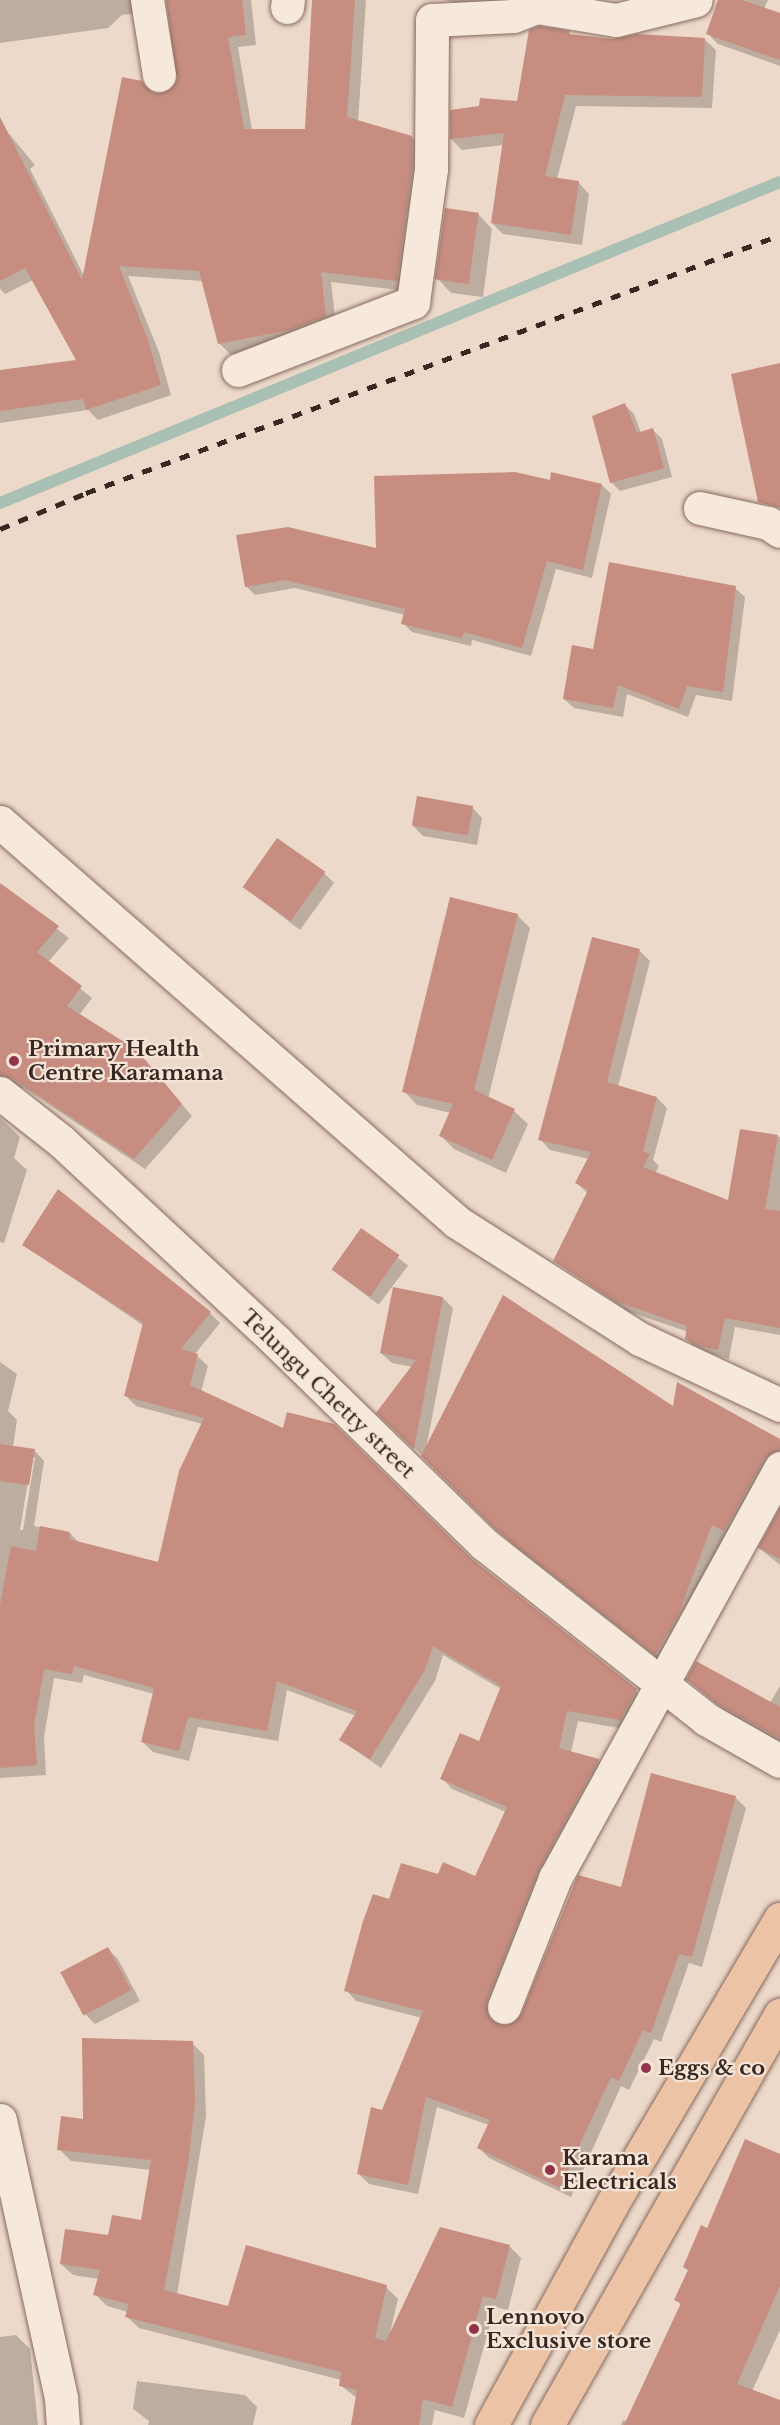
<!DOCTYPE html>
<style>
body{margin:0}
#map{position:relative;width:780px;height:2425px;overflow:hidden;background:#ecd9c9;font-family:"Libre Baskerville",serif}
div>[style]{position:absolute}
.shadow>*{inset:0;background:#0003;transform-origin:0 0}
.stream>*{height:12px;margin:-6px;padding:0 6px;transform-origin:6px;border-radius:6px;background:#a9c0b4}
.building>*{inset:0;background:#c78d81;transform-origin:0 0}
.roads{filter:drop-shadow(0 0 2px #876a5f) drop-shadow(0 0 2px #876a5f)}
.minor>*{height:33px;margin:-16.5px;padding:0 16.5px;transform-origin:16.5px;border-radius:16.5px;background:#f7e8dc}
.secondary>*{height:33px;margin:-16.5px;padding:0 16.5px;transform-origin:16.5px;border-radius:16.5px;background:#f7e8dc}
.primary>*{height:33px;margin:-16.5px;padding:0 16.5px;transform-origin:16.5px;border-radius:16.5px;background:#ecc3a4}
.rail>*{height:4.5px;margin-top:-2.25px;transform-origin:0;background:repeating-linear-gradient(90deg,#392721 0 10px,transparent 0 20px)}
.dots>*{width:16px;height:16px;translate:-50% -50%;box-sizing:border-box;border:3px solid #f4e5d8;border-radius:50%}
span{translate:-50% -50%;white-space:nowrap;text-align:center;line-height:1.15;-webkit-text-stroke:4.5px #f4e5d8;paint-order:stroke}
.poi-label{font-size:21px;color:#392721;font-weight:700}
.left{translate:0 -50%;text-align:left}
.street-label{font-size:21px;color:#392721}
</style>
<div id="map">
<div class="shadow">
<div style="clip-path:polygon(0 0,144px 0,139px 13px,122px 15px,108px 28px,0 43px)"></div>
<div style="clip-path:polygon(167px 0,251px 0,256px 45px,238px 47px,252px 130px,307px 131px,314px 0,366px 0,358px 122px,412px 137px,423px 148px,407px 291px,331px 282px,336px 326px,302px 340px,230px 354px,219px 343px,203px 281px,128px 276px,159px 352px,171px 395px,98px 420px,88px 410px,0 423px,0 372px,78px 362px,33px 280px,5px 294px,0 289px,0 123px,35px 165px,30px 169px,84px 276px,152px 94px,172px 90px,179px 72px)"></div>
<div style="clip-path:polygon(445px 0,519px 0,481px 10px)"></div>
<div style="clip-path:polygon(720px 0,768px 0,764px 9px,780px 15px,780px 66px,718px 44px,708px 34px)"></div>
<div style="clip-path:polygon(704px 39px,716px 50px,712px 108px,576px 106px,557px 179px,578px 182px,589px 194px,582px 245px,503px 234px,492px 223px,503px 145px,462px 150px,451px 139px,518px 103px,613px 40px)"></div>
<div style="clip-path:polygon(478px 214px,492px 229px,483px 297px,451px 293px,437px 278px)"></div>
<div style="clip-path:polygon(625px 405px,634px 414px,641px 433px,653px 430px,662px 439px,672px 477px,620px 491px,611px 482px)"></div>
<div style="clip-path:polygon(551px 481px,602px 485px,611px 494px,592px 578px,556px 569px,531px 656px,472px 640px,471px 646px,412px 632px,403px 623px,405px 615px,295px 588px,255px 595px,246px 586px,377px 550px)"></div>
<div style="clip-path:polygon(735px 588px,745px 597px,732px 701px,696px 695px,688px 717px,627px 694px,623px 717px,574px 708px,564px 699px,594px 651px)"></div>
<div style="clip-path:polygon(472px 807px,482px 818px,477px 845px,423px 836px,413px 826px)"></div>
<div style="clip-path:polygon(324px 873px,334px 883px,300px 930px,244px 887px)"></div>
<div style="clip-path:polygon(0 886px,69px 938px,48px 962px,92px 998px,79px 1015px,137px 1051px,192px 1116px,145px 1169px,24px 1088px,5px 1086px,0 1089px)"></div>
<div style="clip-path:polygon(517px 915px,530px 928px,488px 1099px,514px 1111px,528px 1124px,506px 1173px,454px 1149px,441px 1136px,451px 1113px,417px 1105px,404px 1091px)"></div>
<div style="clip-path:polygon(639px 950px,650px 961px,618px 1087px,657px 1098px,667px 1108px,653px 1160px,659px 1166px,655px 1174px,729px 1202px,741px 1131px,780px 1137px,780px 1335px,735px 1327px,729px 1359px,697px 1349px,686px 1339px,688px 1332px,627px 1311px,555px 1261px,588px 1194px,577px 1183px,589px 1159px,550px 1150px,540px 1139px)"></div>
<div style="clip-path:polygon(0 1118px,20px 1137px,14px 1158px,27px 1170px,4px 1243px,0 1242px)"></div>
<div style="left:361px;top:1230px;width:59px;height:49px;rotate:37deg"></div>
<div style="clip-path:polygon(evenodd,24px 1245px,210px 1313px,220px 1323px,195px 1354px,208px 1366px,201px 1392px,471px 1560px,647px 1700px,631px 1730px,578px 1721px,571px 1752px,598px 1760px,609px 1770px,498px 2024px,508px 2027px,522px 2015px,622px 1889px,735px 1797px,746px 1808px,702px 1967px,689px 1963px,661px 2042px,654px 2039px,629px 2090px,621px 2086px,571px 2197px,489px 2158px,479px 2148px,489px 2125px,437px 2107px,418px 2194px,369px 2184px,358px 2173px,422px 2018px,356px 2001px,346px 1990px,390px 1901px,439px 1876px,476px 1878px,506px 1812px,452px 1789px,442px 1778px,479px 1743px,501px 1689px,443px 1655px,435px 1681px,381px 1768px,341px 1740px,356px 1716px,287px 1690px,278px 1741px,198px 1727px,189px 1761px,153px 1752px,142px 1741px,154px 1694px,84px 1675px,82px 1683px,54px 1678px,44px 1737px,46px 1775px,0 1778px,0 1362px,17px 1374px,8px 1411px,17px 1420px,13px 1447px,34px 1450px,44px 1461px,34px 1526px,70px 1533px,79px 1543px,159px 1563px,202px 1424px,136px 1406px,126px 1396px,144px 1326px,24px 1245px,32px 1457px,35px 1457px,23px 1530px,20px 1530px,32px 1457px)"></div>
<div style="clip-path:polygon(443px 1298px,453px 1308px,426px 1449px,674px 1408px,780px 1441px,780px 1473px,670px 1668px,512px 1544px,378px 1412px,413px 1367px,392px 1363px,381px 1353px)"></div>
<div style="clip-path:polygon(780px 1510px,780px 1565px,759px 1548px)"></div>
<div style="clip-path:polygon(687px 1679px,770px 1703px,780px 1686px,780px 1744px,732px 1717px)"></div>
<div style="clip-path:polygon(108px 1949px,118px 1959px,140px 2001px,95px 2024px,85px 2014px)"></div>
<div style="clip-path:polygon(192px 2043px,204px 2055px,206px 2116px,177px 2295px,230px 2308px,386px 2287px,398px 2299px,390px 2333px,509px 2246px,521px 2258px,508px 2310px,495px 2307px,464px 2418px,435px 2410px,432px 2425px,352px 2425px,357px 2398px,340px 2385px,341px 2380px,139px 2328px,127px 2317px,128px 2312px,107px 2306px,95px 2294px,99px 2279px,73px 2275px,61px 2264px,142px 2222px,151px 2170px,71px 2161px,59px 2149px,84px 2120px)"></div>
<div style="clip-path:polygon(780px 2155px,780px 2330px,752px 2391px,780px 2402px,780px 2425px,621px 2425px,623px 2420px,628px 2422px,681px 2305px,676px 2300px,689px 2271px,684px 2267px,708px 2230px)"></div>
<div style="clip-path:polygon(16px 2335px,30px 2349px,38px 2425px,0 2425px,0 2337px)"></div>
<div style="clip-path:polygon(137px 2381px,245px 2395px,257px 2407px,253px 2425px,148px 2425px,149px 2421px,133px 2409px)"></div>
</div>
<div class="stream">
<div style="left:0;top:503px;width:843px;rotate:-22.37deg"></div>
</div>
<div class="building">
<div style="clip-path:polygon(166px 0,242px 0,246px 35px,228px 37px,244px 129px,305px 129px,312px 0,355px 0,347px 117px,412px 136px,412px 168px,397px 281px,321px 272px,326px 316px,290px 330px,218px 344px,199px 271px,119px 266px,148px 340px,161px 385px,86px 410px,83px 399px,0 411px,0 370px,76px 360px,25px 268px,0 281px,0 117px,82px 280px,122px 77px,142px 81px,152px 92px,161px 94px,177px 81px)"></div>
<div style="clip-path:polygon(718px 0,742px 0,780px 13px,780px 60px,706px 34px)"></div>
<div style="clip-path:polygon(539px 26px,570px 31px,569px 34px,613px 39px,637px 34px,705px 38px,702px 97px,565px 95px,545px 176px,579px 181px,571px 235px,491px 223px,504px 133px,450px 139px,450px 110px,479px 106px,480px 98px,517px 101px,529px 30px)"></div>
<div style="left:445px;top:208px;width:34px;height:72px;rotate:8deg"></div>
<div style="clip-path:polygon(780px 363px,780px 508px,758px 502px,731px 374px)"></div>
<div style="clip-path:polygon(625px 403px,637px 433px,653px 428px,664px 468px,610px 483px,592px 416px)"></div>
<div style="clip-path:polygon(515px 472px,550px 480px,551px 472px,602px 484px,583px 570px,547px 561px,522px 648px,464px 632px,462px 638px,401px 624px,405px 609px,285px 580px,245px 587px,236px 535px,288px 527px,376px 548px,374px 476px)"></div>
<div style="clip-path:polygon(609px 562px,736px 586px,723px 692px,687px 686px,679px 709px,618px 685px,613px 708px,563px 699px,572px 645px,593px 649px)"></div>
<div style="left:417px;top:796px;width:57px;height:30px;rotate:10deg"></div>
<div style="left:277px;top:838px;width:59px;height:60px;rotate:35deg"></div>
<div style="clip-path:polygon(0 883px,59px 926px,37px 952px,82px 986px,67px 1006px,137px 1050px,182px 1104px,134px 1159px,12px 1078px,0 1075px)"></div>
<div style="clip-path:polygon(450px 897px,518px 914px,474px 1090px,515px 1109px,492px 1160px,439px 1136px,453px 1104px,402px 1092px)"></div>
<div style="clip-path:polygon(592px 937px,640px 949px,607px 1082px,657px 1097px,643px 1151px,650px 1154px,643px 1167px,728px 1200px,740px 1129px,778px 1135px,765px 1209px,780px 1211px,780px 1328px,725px 1318px,718px 1350px,699px 1346px,685px 1339px,687px 1326px,615px 1301px,553px 1261px,588px 1190px,575px 1183px,591px 1152px,538px 1140px)"></div>
<div style="clip-path:polygon(58px 1189px,211px 1312px,181px 1349px,198px 1354px,190px 1385px,283px 1428px,287px 1412px,334px 1424px,472px 1559px,637px 1689px,620px 1720px,567px 1711px,559px 1748px,599px 1759px,538px 1871px,487px 2000px,490px 2019px,507px 2025px,521px 2014px,578px 1875px,621px 1887px,651px 1773px,736px 1796px,692px 1957px,679px 1954px,651px 2033px,643px 2030px,619px 2081px,611px 2077px,560px 2188px,477px 2148px,490px 2120px,426px 2097px,408px 2185px,357px 2174px,371px 2107px,382px 2110px,423px 2011px,344px 1991px,363px 1921px,373px 1894px,389px 1899px,401px 1863px,438px 1874px,443px 1862px,475px 1876px,507px 1807px,440px 1779px,460px 1733px,479px 1741px,501px 1686px,433px 1646px,425px 1670px,370px 1759px,339px 1740px,357px 1711px,277px 1681px,267px 1731px,188px 1717px,179px 1751px,141px 1742px,154px 1688px,74px 1666px,72px 1674px,44px 1669px,34px 1726px,37px 1765px,0 1768px,0 1605px,11px 1546px,36px 1551px,40px 1526px,70px 1532px,69px 1539px,158px 1562px,179px 1471px,204px 1418px,124px 1396px,143px 1323px,22px 1245px)"></div>
<div style="left:361px;top:1228px;width:47px;height:51px;rotate:35deg"></div>
<div style="clip-path:polygon(393px 1287px,443px 1297px,414px 1449px,376px 1413px,416px 1360px,380px 1353px)"></div>
<div style="clip-path:polygon(503px 1295px,673px 1406px,677px 1382px,780px 1439px,780px 1449px,764px 1459px,724px 1531px,712px 1525px,678px 1615px,655px 1655px,496px 1530px,421px 1456px)"></div>
<div style="clip-path:polygon(0 1444px,35px 1449px,29px 1485px,0 1481px)"></div>
<div style="clip-path:polygon(780px 1507px,780px 1559px,758px 1548px)"></div>
<div style="clip-path:polygon(696px 1661px,780px 1707px,780px 1739px,716px 1703px,686px 1679px)"></div>
<div style="left:108px;top:1947px;width:49px;height:54px;rotate:62deg"></div>
<div style="clip-path:polygon(82px 2038px,193px 2041px,195px 2103px,188px 2164px,164px 2290px,228px 2306px,246px 2245px,387px 2285px,375px 2338px,386px 2341px,440px 2227px,510px 2245px,496px 2299px,483px 2296px,452px 2407px,423px 2399px,419px 2425px,351px 2425px,357px 2390px,339px 2386px,341px 2372px,125px 2317px,129px 2304px,93px 2295px,100px 2270px,60px 2264px,65px 2229px,108px 2235px,112px 2215px,141px 2220px,151px 2160px,57px 2150px,61px 2116px,83px 2119px)"></div>
<div style="clip-path:polygon(745px 2139px,780px 2154px,780px 2286px,737px 2384px,780px 2400px,780px 2425px,624px 2425px,681px 2303px,674px 2300px,688px 2270px,683px 2267px,701px 2225px,707px 2228px)"></div>
</div>
<div class="roads">
<div class="minor">
<div style="left:147px;top:0;width:76px;rotate:80.9deg"></div>
<div style="left:287px;top:7px;width:7px;rotate:-82deg"></div>
<div style="left:238px;top:370px;width:188px;rotate:-21.2deg"></div>
<div style="left:413px;top:302px;width:134px;rotate:-82.3deg"></div>
<div style="left:431px;top:169px;width:149px;rotate:-89.6deg"></div>
<div style="left:432px;top:20px;width:81px;rotate:-2.8deg"></div>
<div style="left:513px;top:16px;width:26px;rotate:-21deg"></div>
<div style="left:537px;top:7px;width:80px;rotate:9.3deg"></div>
<div style="left:616px;top:20px;width:82px;rotate:-14deg"></div>
<div style="left:700px;top:508px;width:70px;rotate:12.4deg"></div>
<div style="left:768px;top:523px;width:14px;rotate:34deg"></div>
<div style="left:0;top:822px;width:607px;rotate:41.19deg"></div>
<div style="left:457px;top:1222px;width:217px;rotate:32.6deg"></div>
<div style="left:640px;top:1339px;width:155px;rotate:25.2deg"></div>
<div style="left:0;top:1093px;width:78px;rotate:38.2deg"></div>
<div style="left:61px;top:1141px;width:295px;rotate:42.9deg"></div>
<div style="left:277px;top:1342px;width:289px;rotate:44.3deg"></div>
<div style="left:484px;top:1544px;width:283px;rotate:38.2deg"></div>
<div style="left:706px;top:1719px;width:85px;rotate:29.6deg"></div>
<div style="left:504px;top:2007px;width:139px;rotate:-68.4deg"></div>
<div style="left:555px;top:1878px;width:468px;rotate:-61.2deg"></div>
</div>
<div class="secondary">
<div style="left:0;top:2120px;width:285px;rotate:77.6deg"></div>
<div style="left:61px;top:2398px;width:27px;rotate:86deg"></div>
</div>
<div class="primary">
<div style="left:491px;top:2425px;width:252px;rotate:-61.3deg"></div>
<div style="left:612px;top:2204px;width:331px;rotate:-59.5deg"></div>
<div style="left:547px;top:2425px;width:472px;rotate:-60.4deg"></div>
</div>
</div>
<div class="rail">
<div style="left:0;top:529px;width:93px;rotate:-22.7deg"></div>
<div style="left:86px;top:493px;width:740px;rotate:-20.39deg"></div>
</div>
<div class="dots">
<div style="left:14px;top:1061px;background:#92334b"></div>
<div style="left:646px;top:2068px;background:#92334b"></div>
<div style="left:550px;top:2170px;background:#92334b"></div>
<div style="left:474px;top:2329px;background:#92334b"></div>
</div>
<div class="poi-label">
<span class="left" style="left:28px;top:1061px">Primary Health<br>Centre Karamana</span>
<span class="left" style="left:658px;top:2068px">Eggs &amp; co</span>
<span class="left" style="left:562px;top:2170px">Karama<br>Electricals</span>
<span class="left" style="left:486px;top:2329px">Lennovo<br>Exclusive store</span>
</div>
<div class="street-label">
<span style="left:328px;top:1394px;rotate:44deg">Telungu Chetty street</span>
</div>
</div>
